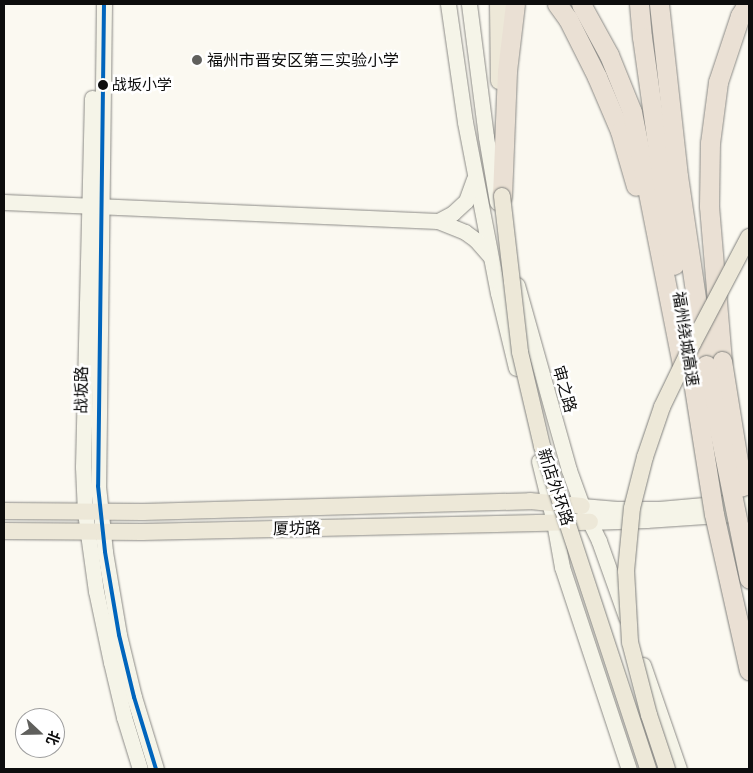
<!DOCTYPE html>
<meta charset="utf-8">
<style>
body{margin:0}
#map{position:relative;width:753px;height:773px;overflow:hidden;background:#fbf9f1;font-family:"Source Serif 4","Noto Sans SC",serif}
div>[style]{position:absolute}
.roads{filter:drop-shadow(0 0 1px #8b8a86) drop-shadow(0 0 1px #8b8a86)}
.secondary>*{height:15px;margin:-7.5px;padding:0 7.5px;transform-origin:7.5px;border-radius:7.5px;background:#f5f4e8}
.primary>*{height:16px;margin:-8px;padding:0 8px;transform-origin:8px;border-radius:8px;background:#ede8d8}
.highway>*{height:19px;margin:-9.5px;padding:0 9.5px;transform-origin:9.5px;border-radius:9.5px;background:#eae0d4}
.bridges{filter:drop-shadow(0 0 1px #81817d) drop-shadow(0 0 1px #81817d)}
.primary-bridge>*{height:16px;margin:-8px;padding:0 8px;transform-origin:8px;border-radius:8px;background:#ede8d8}
.highway-bridge>*{height:19px;margin:-9.5px;padding:0 9.5px;transform-origin:9.5px;border-radius:9.5px;background:#eae0d4}
.bus-1>*{height:4px;margin:-2px;padding:0 2px;transform-origin:2px;border-radius:2px;background:#0065bd}
.dots>*{width:14px;height:14px;translate:-50% -50%;box-sizing:border-box;border:2px solid #fff;border-radius:50%}
span{translate:-50% -50%;white-space:nowrap;text-align:center;line-height:1.15;-webkit-text-stroke:5px #fff;paint-order:stroke}
.bus-label{font-size:15px;color:#0d0d0d}
.left{translate:0 -50%;text-align:left}
.poi-label{font-size:16px;color:#0d0d0d}
.street-label{font-size:16px;color:#0d0d0d}
.frame{position:absolute;inset:0;border:5px solid #0d0d0d;pointer-events:none}
.north{position:absolute;left:15px;top:708px;width:50px;height:50px;box-sizing:border-box;background:#fff;border:1px solid #9e9e9e;border-radius:50%;rotate:111deg;font-size:14px;font-weight:700;line-height:20px;text-align:center;color:#0d0d0d}
.north::after{content:'';display:block;margin:auto;width:18px;height:22px;background:#60605d;clip-path:polygon(50% 0,100% 100%,50% 72%,0 100%)}
</style>
<div id="map">
<div class="roads">
<div class="secondary">
<div style="left:104px;top:4px;width:482px;rotate:90.7deg"></div>
<div style="left:98px;top:486px;width:66px;rotate:83.9deg"></div>
<div style="left:105px;top:552px;width:84px;rotate:80.4deg"></div>
<div style="left:119px;top:635px;width:64px;rotate:76.4deg"></div>
<div style="left:134px;top:697px;width:75px;rotate:73deg"></div>
<div style="left:448px;top:4px;width:119px;rotate:81.8deg"></div>
<div style="left:465px;top:122px;width:174px;rotate:79.1deg"></div>
<div style="left:498px;top:293px;width:77px;rotate:76.5deg"></div>
<div style="left:469px;top:4px;width:134px;rotate:82.7deg"></div>
<div style="left:486px;top:137px;width:66px;rotate:80.4deg"></div>
<div style="left:92px;top:98px;width:369px;rotate:91.4deg"></div>
<div style="left:83px;top:467px;width:45px;rotate:87.5deg"></div>
<div style="left:85px;top:512px;width:80px;rotate:82.1deg"></div>
<div style="left:96px;top:591px;width:73px;rotate:78.1deg"></div>
<div style="left:111px;top:662px;width:57px;rotate:76.7deg"></div>
<div style="left:124px;top:717px;width:54px;rotate:72.9deg"></div>
<div style="left:4px;top:202px;width:434px;rotate:2.5deg"></div>
<div style="left:438px;top:221px;width:29px;rotate:22deg"></div>
<div style="left:465px;top:232px;width:14px;rotate:36deg"></div>
<div style="left:476px;top:240px;width:21px;rotate:49deg"></div>
<div style="left:438px;top:221px;width:17px;rotate:-28deg"></div>
<div style="left:453px;top:213px;width:18px;rotate:-43deg"></div>
<div style="left:466px;top:201px;width:23px;rotate:-70deg"></div>
<div style="left:517px;top:285px;width:192px;rotate:74.3deg"></div>
<div style="left:569px;top:470px;width:38px;rotate:70deg"></div>
<div style="left:582px;top:506px;width:39px;rotate:64deg"></div>
<div style="left:599px;top:541px;width:81px;rotate:70.4deg"></div>
<div style="left:539px;top:461px;width:63px;rotate:76.2deg"></div>
<div style="left:554px;top:522px;width:46px;rotate:79.9deg"></div>
<div style="left:562px;top:567px;width:213px;rotate:71.7deg"></div>
<div style="left:582px;top:506px;width:35px;rotate:5deg"></div>
<div style="left:617px;top:509px;width:42px"></div>
<div style="left:659px;top:509px;width:90px;rotate:-5.1deg"></div>
<div style="left:590px;top:522px;width:56px;rotate:-2deg"></div>
<div style="left:646px;top:520px;width:103px;rotate:-3.9deg"></div>
<div style="left:643px;top:665px;width:110px;rotate:70.9deg"></div>
</div>
<div class="primary">
<div style="left:498px;top:4px;width:77px;rotate:89.3deg"></div>
<div style="left:4px;top:511px;width:139px;rotate:0.4deg"></div>
<div style="left:143px;top:512px;width:387px;rotate:-1.6deg"></div>
<div style="left:530px;top:501px;width:52px;rotate:5.5deg"></div>
<div style="left:4px;top:531px;width:138px;rotate:0.4deg"></div>
<div style="left:142px;top:532px;width:448px;rotate:-1.3deg"></div>
</div>
<div class="highway">
<div style="left:557px;top:4px;width:19px;rotate:54deg"></div>
<div style="left:568px;top:19px;width:65px;rotate:63.4deg"></div>
<div style="left:597px;top:77px;width:59px;rotate:66.9deg"></div>
<div style="left:620px;top:131px;width:57px;rotate:73.8deg"></div>
<div style="left:581px;top:4px;width:58px;rotate:61.2deg"></div>
<div style="left:609px;top:55px;width:61px;rotate:68deg"></div>
<div style="left:632px;top:112px;width:262px;rotate:78.8deg"></div>
<div style="left:639px;top:4px;width:33px;rotate:85deg"></div>
<div style="left:642px;top:37px;width:230px;rotate:82deg"></div>
<div style="left:659px;top:4px;width:173px;rotate:83.7deg"></div>
<div style="left:678px;top:176px;width:191px;rotate:81.6deg"></div>
<div style="left:502px;top:196px;width:125px;rotate:-87.7deg"></div>
<div style="left:507px;top:71px;width:67px;rotate:-83.2deg"></div>
<div style="left:722px;top:361px;width:156px;rotate:-94.8deg"></div>
<div style="left:709px;top:206px;width:63px;rotate:-89.1deg"></div>
<div style="left:710px;top:143px;width:62px;rotate:-82.5deg"></div>
<div style="left:718px;top:82px;width:70px;rotate:-71.6deg"></div>
<div style="left:740px;top:16px;width:14px;rotate:-60deg"></div>
</div>
</div>
<div class="bridges">
<div class="primary-bridge">
<div style="left:502px;top:196px;width:157px;rotate:83.4deg"></div>
<div style="left:520px;top:352px;width:97px;rotate:76.8deg"></div>
<div style="left:542px;top:446px;width:340px;rotate:71.8deg"></div>
<div style="left:667px;top:769px;width:57px;rotate:-108.4deg"></div>
<div style="left:649px;top:715px;width:75px;rotate:-104.6deg"></div>
<div style="left:630px;top:642px;width:71px;rotate:-93.2deg"></div>
<div style="left:626px;top:571px;width:63px;rotate:-84.6deg"></div>
<div style="left:632px;top:508px;width:53px;rotate:-75.7deg"></div>
<div style="left:645px;top:457px;width:53px;rotate:-71.2deg"></div>
<div style="left:662px;top:407px;width:71px;rotate:-64.2deg"></div>
<div style="left:693px;top:343px;width:120px;rotate:-62.2deg"></div>
</div>
<div class="highway-bridge">
<div style="left:722px;top:361px;width:127px;rotate:80.9deg"></div>
<div style="left:706px;top:365px;width:218px;rotate:78.6deg"></div>
<div style="left:691px;top:369px;width:147px;rotate:81deg"></div>
<div style="left:714px;top:514px;width:160px;rotate:77.4deg"></div>
</div>
</div>
<div class="bus-1">
<div style="left:104px;top:4px;width:482px;rotate:90.7deg"></div>
<div style="left:98px;top:486px;width:66px;rotate:83.9deg"></div>
<div style="left:105px;top:552px;width:84px;rotate:80.4deg"></div>
<div style="left:119px;top:635px;width:64px;rotate:76.4deg"></div>
<div style="left:134px;top:697px;width:75px;rotate:73deg"></div>
</div>
<div class="dots">
<div style="left:197px;top:60px;background:#60605d"></div>
<div style="left:103px;top:85px;background:#0d0d0d"></div>
</div>
<div class="bus-label">
<span class="left" style="left:112px;top:85px">战坂小学</span>
</div>
<div class="poi-label">
<span class="left" style="left:207px;top:60px">福州市晋安区第三实验小学</span>
</div>
<div class="street-label">
<span style="left:686px;top:339px;rotate:81deg">福州绕城高速</span>
<span style="left:565px;top:389px;rotate:74deg">审之路</span>
<span style="left:81px;top:390px;rotate:-89deg">战坂路</span>
<span style="left:556px;top:487px;rotate:72deg">新店外环路</span>
<span style="left:297px;top:528px;rotate:-1deg">厦坊路</span>
</div>
<div class="frame"></div>
<div class="north">北</div>
</div>
